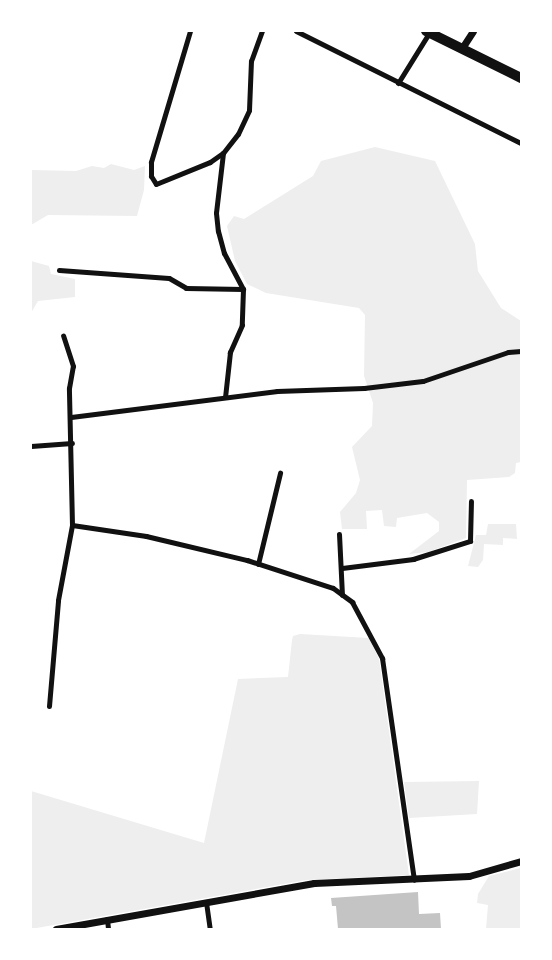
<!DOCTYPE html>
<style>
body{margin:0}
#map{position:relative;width:552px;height:960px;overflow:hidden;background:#fff;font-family:"Public Sans",sans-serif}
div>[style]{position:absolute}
.green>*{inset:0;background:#eee}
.building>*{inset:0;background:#c4c4c4}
.minor>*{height:5px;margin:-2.5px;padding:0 2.5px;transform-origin:2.5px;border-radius:2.5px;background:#111}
.tertiary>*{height:7px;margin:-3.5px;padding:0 3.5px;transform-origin:3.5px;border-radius:3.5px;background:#111}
.trunk>*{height:10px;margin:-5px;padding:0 5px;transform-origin:5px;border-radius:5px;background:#111}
span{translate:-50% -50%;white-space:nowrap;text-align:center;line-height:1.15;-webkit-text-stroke:5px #fff;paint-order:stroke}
.frame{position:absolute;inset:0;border:32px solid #fff;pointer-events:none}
</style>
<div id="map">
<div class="green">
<div style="clip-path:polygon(375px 147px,435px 161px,475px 244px,478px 271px,501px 308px,521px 321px,521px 462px,516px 463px,515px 473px,509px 477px,467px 480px,466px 538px,428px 552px,409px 554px,439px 531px,439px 522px,427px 513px,397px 518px,396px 527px,384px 526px,382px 510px,366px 511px,367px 529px,342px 529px,340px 512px,356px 493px,360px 480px,352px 447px,372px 426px,373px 403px,364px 376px,365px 315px,359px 308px,266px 293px,247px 284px,235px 261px,227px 226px,234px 216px,244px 219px,313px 176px,321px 161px)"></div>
<div style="clip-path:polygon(111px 164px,134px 170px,145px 166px,144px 190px,137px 216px,48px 215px,31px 225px,31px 170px,76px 171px,92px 166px,104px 168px)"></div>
<div style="clip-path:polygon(31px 261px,49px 266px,51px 274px,75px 279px,75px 297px,38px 301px,31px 313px)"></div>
<div style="clip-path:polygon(488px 524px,516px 524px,517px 539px,503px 538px,503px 545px,484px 544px,483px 560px,478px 567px,468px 566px,476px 535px,486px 535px)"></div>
<div style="clip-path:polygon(300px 634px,369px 638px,379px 659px,409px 875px,306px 880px,31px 929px,31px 791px,204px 843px,238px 679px,288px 677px,292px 640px,293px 636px)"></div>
<div style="clip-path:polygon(479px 781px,477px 814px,409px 818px,404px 782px)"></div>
<div style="clip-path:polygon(521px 868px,521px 929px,486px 929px,488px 905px,477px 903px,478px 894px,489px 876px)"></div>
</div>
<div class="building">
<div style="clip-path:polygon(418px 892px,419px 914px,440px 913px,441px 929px,338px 929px,336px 906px,332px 906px,331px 898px)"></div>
</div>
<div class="minor">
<div style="left:190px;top:31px;width:137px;rotate:106.6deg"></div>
<div style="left:151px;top:162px;width:14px;rotate:90deg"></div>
<div style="left:151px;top:176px;width:9px;rotate:58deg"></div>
<div style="left:156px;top:184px;width:58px;rotate:-22.2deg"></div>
<div style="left:210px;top:162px;width:16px;rotate:-35deg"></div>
<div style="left:223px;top:153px;width:24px;rotate:-52deg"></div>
<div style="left:238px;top:134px;width:26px;rotate:-65deg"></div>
<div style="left:249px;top:110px;width:49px;rotate:-87.7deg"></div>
<div style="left:251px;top:61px;width:32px;rotate:-70deg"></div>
<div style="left:296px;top:31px;width:251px;rotate:26.5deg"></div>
<div style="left:398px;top:83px;width:59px;rotate:-58.2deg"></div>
<div style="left:223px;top:153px;width:60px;rotate:96.7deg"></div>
<div style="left:216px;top:213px;width:18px;rotate:84deg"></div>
<div style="left:218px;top:231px;width:23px;rotate:75deg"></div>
<div style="left:224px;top:253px;width:41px;rotate:62.2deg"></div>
<div style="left:243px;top:289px;width:36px;rotate:92deg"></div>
<div style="left:242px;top:325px;width:30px;rotate:114deg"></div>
<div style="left:230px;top:352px;width:45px;rotate:96.3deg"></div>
<div style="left:59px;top:270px;width:110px;rotate:4.2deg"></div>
<div style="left:169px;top:278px;width:20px;rotate:30deg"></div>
<div style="left:186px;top:288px;width:57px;rotate:1deg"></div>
<div style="left:71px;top:417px;width:208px;rotate:-7.2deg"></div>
<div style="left:277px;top:391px;width:87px;rotate:-2deg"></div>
<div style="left:364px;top:388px;width:59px;rotate:-6.8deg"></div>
<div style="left:423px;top:381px;width:90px;rotate:-18.8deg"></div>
<div style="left:508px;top:352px;width:13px;rotate:-4deg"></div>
<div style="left:31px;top:446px;width:41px;rotate:-4.2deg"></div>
<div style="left:72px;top:525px;width:75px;rotate:8.5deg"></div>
<div style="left:146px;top:536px;width:104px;rotate:13.4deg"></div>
<div style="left:247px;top:560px;width:90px;rotate:18deg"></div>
<div style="left:333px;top:588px;width:24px;rotate:36deg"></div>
<div style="left:352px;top:602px;width:64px;rotate:61.8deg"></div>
<div style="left:382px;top:658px;width:224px;rotate:81.8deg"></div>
<div style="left:339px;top:534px;width:61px;rotate:87.2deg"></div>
<div style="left:258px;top:564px;width:94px;rotate:-76.4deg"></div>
<div style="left:342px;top:568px;width:72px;rotate:-7.2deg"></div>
<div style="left:413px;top:559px;width:60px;rotate:-17.5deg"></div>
<div style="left:470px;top:541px;width:40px;rotate:-88.6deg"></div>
<div style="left:49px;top:706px;width:106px;rotate:-85.1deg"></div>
<div style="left:58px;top:600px;width:76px;rotate:-79.4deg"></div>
<div style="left:72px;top:525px;width:137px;rotate:-91.3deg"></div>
<div style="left:69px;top:388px;width:22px;rotate:-80deg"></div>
<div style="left:73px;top:366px;width:32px;rotate:-108deg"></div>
<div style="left:206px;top:902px;width:27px;rotate:82deg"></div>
<div style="left:107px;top:919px;width:10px;rotate:84deg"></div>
</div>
<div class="tertiary">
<div style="left:462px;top:48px;width:20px;rotate:-57deg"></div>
<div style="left:56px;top:929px;width:262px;rotate:-10.1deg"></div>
<div style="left:314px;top:883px;width:155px;rotate:-2.6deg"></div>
<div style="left:469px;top:876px;width:54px;rotate:-16.1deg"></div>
</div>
<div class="trunk">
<div style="left:426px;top:31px;width:106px;rotate:26.3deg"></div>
</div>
<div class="frame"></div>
</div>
